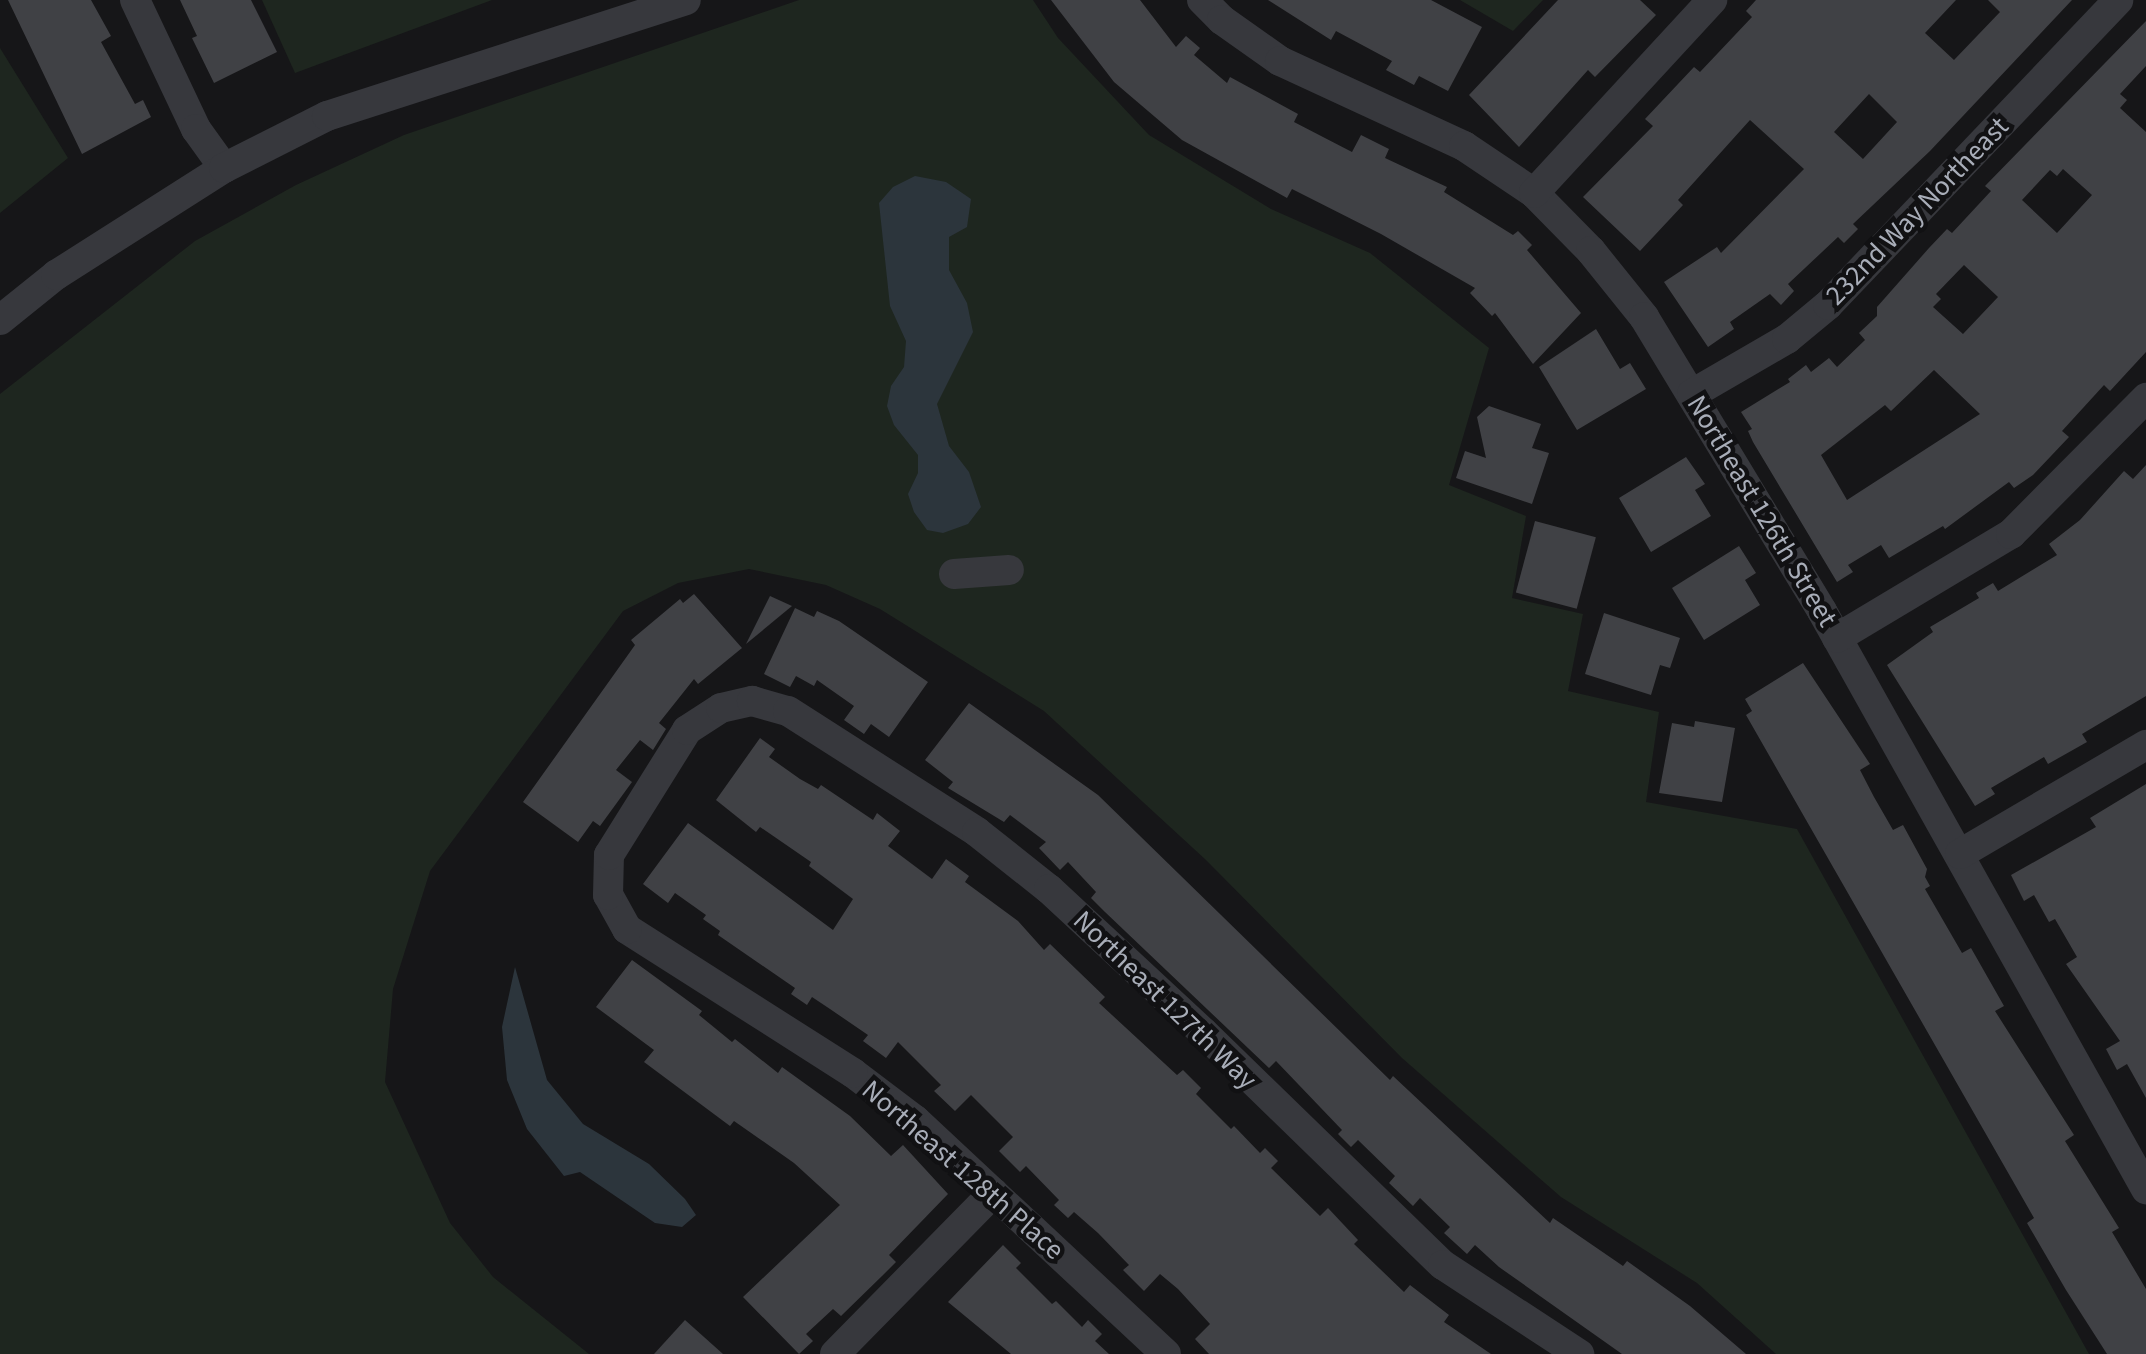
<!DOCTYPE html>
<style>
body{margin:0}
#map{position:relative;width:2146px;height:1354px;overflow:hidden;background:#161618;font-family:"Source Sans 3",sans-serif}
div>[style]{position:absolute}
.green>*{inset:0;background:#1e261f}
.water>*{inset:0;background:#2c353c}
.building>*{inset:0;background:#404145;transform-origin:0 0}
.minor>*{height:30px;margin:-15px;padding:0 15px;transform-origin:15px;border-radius:15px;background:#37383d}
span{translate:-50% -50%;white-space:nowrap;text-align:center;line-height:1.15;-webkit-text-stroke:9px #111113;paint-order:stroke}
.street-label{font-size:28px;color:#a8adb8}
</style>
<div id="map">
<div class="green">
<div style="clip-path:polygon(262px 0,492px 0,295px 73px)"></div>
<div style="clip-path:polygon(799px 0,1033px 0,1058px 38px,1149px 135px,1271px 209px,1370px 253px,1489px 348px,1449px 485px,1526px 516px,1512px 598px,1583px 614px,1568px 691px,1659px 712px,1646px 802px,1797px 829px,2089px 1354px,1776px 1354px,1697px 1283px,1561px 1197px,1402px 1058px,1206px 860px,1044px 711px,880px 609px,826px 585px,749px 569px,678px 583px,623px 611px,430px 871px,393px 989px,385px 1082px,450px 1223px,493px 1277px,589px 1354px,0 1354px,0 394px,195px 241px,296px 185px,404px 135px)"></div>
<div style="clip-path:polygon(1460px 0,1543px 0,1513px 31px)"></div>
<div style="clip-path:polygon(0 48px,68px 158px,0 213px)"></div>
</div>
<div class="water">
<div style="clip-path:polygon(915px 176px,946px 182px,971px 199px,967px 227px,949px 237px,949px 270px,967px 303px,973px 332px,937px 404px,949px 446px,969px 472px,981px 507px,968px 524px,943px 533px,927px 530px,914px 512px,908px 494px,918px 473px,918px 455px,894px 425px,887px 406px,891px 386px,904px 367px,906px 341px,890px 306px,879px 203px,893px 187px)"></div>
<div style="clip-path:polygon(515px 967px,547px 1080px,583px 1124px,649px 1164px,685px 1199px,696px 1215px,682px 1227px,655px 1223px,580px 1172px,564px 1176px,527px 1129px,507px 1080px,502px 1027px)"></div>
</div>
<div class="building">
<div style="clip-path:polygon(8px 0,91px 0,111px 36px,101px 42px,135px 104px,143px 100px,151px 117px,82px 154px)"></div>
<div style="clip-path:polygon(180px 0,251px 0,277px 52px,214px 83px,192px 38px,197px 36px)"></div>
<div style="clip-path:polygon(1051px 0,1140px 0,1176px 47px,1186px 36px,1200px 48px,1194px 55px,1227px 83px,1230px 77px,1298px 114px,1294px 122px,1352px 152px,1361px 135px,1389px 149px,1385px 158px,1447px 187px,1444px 192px,1513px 235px,1518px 231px,1532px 245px,1527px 250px,1581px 313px,1533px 364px,1495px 313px,1492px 316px,1470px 293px,1475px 288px,1381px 234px,1292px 189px,1287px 198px,1182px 140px,1114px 82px)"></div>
<div style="clip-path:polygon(1268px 0,1431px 0,1482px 27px,1448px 91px,1419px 76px,1414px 85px,1386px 70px,1392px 61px,1336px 31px,1331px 40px)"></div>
<div style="clip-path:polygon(1558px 0,1640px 0,1656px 15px,1595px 77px,1588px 70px,1519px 147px,1469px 95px)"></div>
<div style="clip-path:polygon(evenodd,1756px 0,1956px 0,1925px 33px,1954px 60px,2000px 12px,1988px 0,2072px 0,1930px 151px,1853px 224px,1858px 229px,1844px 243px,1838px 237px,1788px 284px,1794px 291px,1781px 305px,1770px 294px,1730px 322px,1734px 329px,1708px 347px,1664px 282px,1717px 247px,1721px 253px,1804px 169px,1750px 120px,1678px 200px,1683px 205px,1640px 251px,1583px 197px,1653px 126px,1645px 119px,1694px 67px,1700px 72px,1752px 17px,1746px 11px,1756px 0,1869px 94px,1897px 122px,1863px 159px,1834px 132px,1869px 94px)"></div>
<div style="clip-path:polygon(evenodd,2146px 21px,2146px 66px,2120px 94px,2127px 100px,2120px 108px,2146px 132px,2146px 352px,2110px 391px,2104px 385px,2062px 431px,2069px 437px,2033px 475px,2014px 488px,2009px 482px,1945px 529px,1943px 526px,1889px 558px,1881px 545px,1848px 565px,1853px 572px,1837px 582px,1753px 442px,1748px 431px,1752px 429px,1741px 412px,1790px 382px,1788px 379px,1806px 365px,1811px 372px,1829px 358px,1837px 367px,1865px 340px,1859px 333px,1877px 316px,1877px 307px,1929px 248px,1947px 229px,1952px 233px,1991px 191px,1985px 186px,2146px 21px,2063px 169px,2092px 195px,2057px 233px,2022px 200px,2050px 170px,2057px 176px,2063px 169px,2146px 21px,1964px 265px,1998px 297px,1963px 334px,1933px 307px,1941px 299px,1936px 294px,1964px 265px,2146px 21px,1934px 370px,1980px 414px,1847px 500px,1821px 455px,1885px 405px,1891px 411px,1934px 370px)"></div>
<div style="clip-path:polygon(1596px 329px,1620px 369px,1630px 363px,1646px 389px,1577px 430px,1539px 367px)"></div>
<div style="clip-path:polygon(1489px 406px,1541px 424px,1532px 448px,1549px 453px,1532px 504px,1456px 478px,1465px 451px,1486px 458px,1477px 417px)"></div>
<div style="clip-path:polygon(1686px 457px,1705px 484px,1695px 490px,1711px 516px,1651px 552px,1619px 498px)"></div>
<div style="clip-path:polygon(2146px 465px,2146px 696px,2082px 734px,2087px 742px,2048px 764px,2044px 757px,1991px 788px,1995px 794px,1975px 806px,1887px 665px,1933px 632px,1930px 627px,1979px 598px,1976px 593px,1993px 583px,1998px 591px,2057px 555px,2049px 544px,2080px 520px,2124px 471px,2133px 479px)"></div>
<div style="left:1535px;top:521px;width:63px;height:74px;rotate:15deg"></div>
<div style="clip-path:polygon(1739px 546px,1756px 573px,1745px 580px,1760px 605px,1704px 640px,1672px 588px)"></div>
<div style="clip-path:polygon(694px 594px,742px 648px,698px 684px,694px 679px,659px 723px,666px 729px,653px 750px,640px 740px,616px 770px,632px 782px,600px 826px,593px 821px,578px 842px,523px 802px,635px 645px,631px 640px,680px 599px,683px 603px)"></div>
<div style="clip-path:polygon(770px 596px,792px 606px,746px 644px)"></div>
<div style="clip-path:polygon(795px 608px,814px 617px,817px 611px,839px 621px,928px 682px,889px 737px,871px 724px,864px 734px,844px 720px,854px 706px,817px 680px,814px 686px,796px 676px,790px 687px,764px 674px)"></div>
<div style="clip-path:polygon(1604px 613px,1680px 638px,1670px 668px,1660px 665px,1651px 695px,1585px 674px)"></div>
<div style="clip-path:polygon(1803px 663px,1870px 764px,1860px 770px,1874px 797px,1893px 830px,1903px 825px,1927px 869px,1925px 877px,1930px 886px,1925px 889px,1962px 953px,1971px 948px,2004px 1006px,1995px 1011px,2074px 1135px,2065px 1141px,2119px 1228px,2112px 1232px,2146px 1289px,2146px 1354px,2107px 1354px,2066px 1290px,2027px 1223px,2034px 1218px,1746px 715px,1752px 711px,1745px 699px)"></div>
<div style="clip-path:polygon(969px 703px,1098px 795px,1390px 1080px,1393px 1076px,1550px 1223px,1553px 1218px,1623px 1266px,1627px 1261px,1690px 1306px,1746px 1354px,1622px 1354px,1499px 1267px,1475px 1245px,1467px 1254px,1444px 1233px,1450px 1227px,1420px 1198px,1413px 1206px,1389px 1183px,1395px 1176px,1358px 1140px,1351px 1147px,1338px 1134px,1342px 1130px,1276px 1061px,1269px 1068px,1105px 912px,1091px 898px,1096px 892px,1068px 862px,1060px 870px,1039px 848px,1046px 842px,1010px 815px,1004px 822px,948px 788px,953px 782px,925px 760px)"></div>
<div style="clip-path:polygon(1695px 721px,1735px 728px,1722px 802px,1659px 793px,1672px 723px,1694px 727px)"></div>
<div style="clip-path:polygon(760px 738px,775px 749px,769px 757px,800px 779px,818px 789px,821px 785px,873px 820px,877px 813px,900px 831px,888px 846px,932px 879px,946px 859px,969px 876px,965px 882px,1018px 921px,1044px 950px,1050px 944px,1105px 997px,1099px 1003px,1177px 1075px,1183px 1070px,1201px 1088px,1196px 1094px,1231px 1129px,1234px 1126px,1260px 1153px,1265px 1148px,1278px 1161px,1271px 1168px,1320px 1216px,1328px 1208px,1358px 1240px,1354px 1244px,1404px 1292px,1410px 1285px,1449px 1315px,1444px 1322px,1491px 1354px,1209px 1354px,1195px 1339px,1210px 1324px,1178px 1289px,1160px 1274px,1144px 1291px,1123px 1270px,1129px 1265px,1098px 1233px,1074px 1212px,1068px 1218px,1054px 1205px,1059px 1200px,1026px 1166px,1020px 1172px,999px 1151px,1013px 1137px,971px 1095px,955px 1111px,934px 1091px,941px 1085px,898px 1042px,886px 1058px,863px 1041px,868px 1035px,830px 1009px,812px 997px,807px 1005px,791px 994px,795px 988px,718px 935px,720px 931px,703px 919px,706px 915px,675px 893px,668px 903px,643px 884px,688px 823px,833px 930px,853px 899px,809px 866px,811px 862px,760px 827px,756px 832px,716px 800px)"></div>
<div style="clip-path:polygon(2146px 784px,2146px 1098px,2127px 1064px,2117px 1070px,2106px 1049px,2120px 1041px,2066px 964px,2077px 957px,2055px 919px,2049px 922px,2034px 895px,2024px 901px,2011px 875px,2096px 827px,2090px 818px)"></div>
<div style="clip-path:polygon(632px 960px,702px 1011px,699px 1015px,732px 1042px,735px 1039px,778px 1073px,782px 1067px,850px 1116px,891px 1156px,903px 1145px,948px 1194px,889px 1255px,896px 1262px,882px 1276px,841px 1316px,833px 1309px,806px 1334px,813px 1341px,799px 1354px,743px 1297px,840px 1205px,794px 1163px,734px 1121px,730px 1126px,644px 1062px,654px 1050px,596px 1007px)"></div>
<div style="clip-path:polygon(1003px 1245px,1021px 1263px,1016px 1268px,1052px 1304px,1056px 1301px,1082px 1327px,1088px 1320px,1102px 1334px,1095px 1341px,1109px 1354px,1011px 1354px,948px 1302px)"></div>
<div style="clip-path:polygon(685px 1320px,723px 1354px,654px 1354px)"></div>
</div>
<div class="minor">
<div style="left:135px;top:0;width:143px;rotate:64.7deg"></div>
<div style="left:196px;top:129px;width:48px;rotate:54.3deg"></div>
<div style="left:1202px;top:0;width:28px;rotate:45deg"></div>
<div style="left:1222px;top:20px;width:71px;rotate:35.3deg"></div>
<div style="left:1280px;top:61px;width:203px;rotate:24.8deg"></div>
<div style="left:1464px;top:146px;width:84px;rotate:33.9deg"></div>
<div style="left:1534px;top:193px;width:81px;rotate:45.5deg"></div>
<div style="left:1591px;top:251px;width:85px;rotate:51.2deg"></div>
<div style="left:1644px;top:317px;width:344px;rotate:58.8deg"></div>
<div style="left:1822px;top:611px;width:663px;rotate:60.73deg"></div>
<div style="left:1534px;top:193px;width:263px;rotate:-47.3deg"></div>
<div style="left:0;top:320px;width:72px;rotate:-38.8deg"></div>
<div style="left:56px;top:275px;width:199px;rotate:-32.5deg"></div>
<div style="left:224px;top:168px;width:115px;rotate:-26.8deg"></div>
<div style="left:327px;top:116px;width:377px;rotate:-17.9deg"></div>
<div style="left:1692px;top:394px;width:110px;rotate:-30.1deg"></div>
<div style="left:1787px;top:339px;width:53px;rotate:-39.7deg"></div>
<div style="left:1828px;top:305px;width:421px;rotate:-46.4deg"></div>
<div style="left:954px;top:574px;width:55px;rotate:-4.2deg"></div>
<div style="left:1837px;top:638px;width:203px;rotate:-30.9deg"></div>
<div style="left:2011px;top:534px;width:192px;rotate:-45.2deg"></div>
<div style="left:1960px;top:854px;width:216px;rotate:-30.4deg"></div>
<div style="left:835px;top:1354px;width:226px;rotate:-45.5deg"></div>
<div style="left:1166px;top:1354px;width:343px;rotate:-137deg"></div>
<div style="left:915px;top:1120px;width:78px;rotate:-142.8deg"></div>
<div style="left:853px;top:1073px;width:268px;rotate:-147.5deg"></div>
<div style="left:627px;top:929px;width:39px;rotate:-119deg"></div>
<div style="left:608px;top:895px;width:40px;rotate:-88.6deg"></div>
<div style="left:609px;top:855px;width:147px;rotate:-58deg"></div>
<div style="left:687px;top:730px;width:40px;rotate:-32.9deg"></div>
<div style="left:721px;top:708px;width:32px;rotate:-13deg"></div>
<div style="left:752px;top:701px;width:37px;rotate:16deg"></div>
<div style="left:788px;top:711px;width:224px;rotate:32.6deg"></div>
<div style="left:977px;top:832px;width:92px;rotate:38.4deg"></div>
<div style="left:1049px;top:889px;width:210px;rotate:42.9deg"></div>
<div style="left:1203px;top:1032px;width:334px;rotate:44.2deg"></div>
<div style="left:1443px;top:1265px;width:163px;rotate:33.2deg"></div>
</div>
<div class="street-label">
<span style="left:1917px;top:211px;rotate:-46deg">232nd Way Northeast</span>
<span style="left:1762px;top:511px;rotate:59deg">Northeast 126th Street</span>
<span style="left:1165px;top:1000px;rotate:44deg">Northeast 127th Way</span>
<span style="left:963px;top:1170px;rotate:41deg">Northeast 128th Place</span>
</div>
</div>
